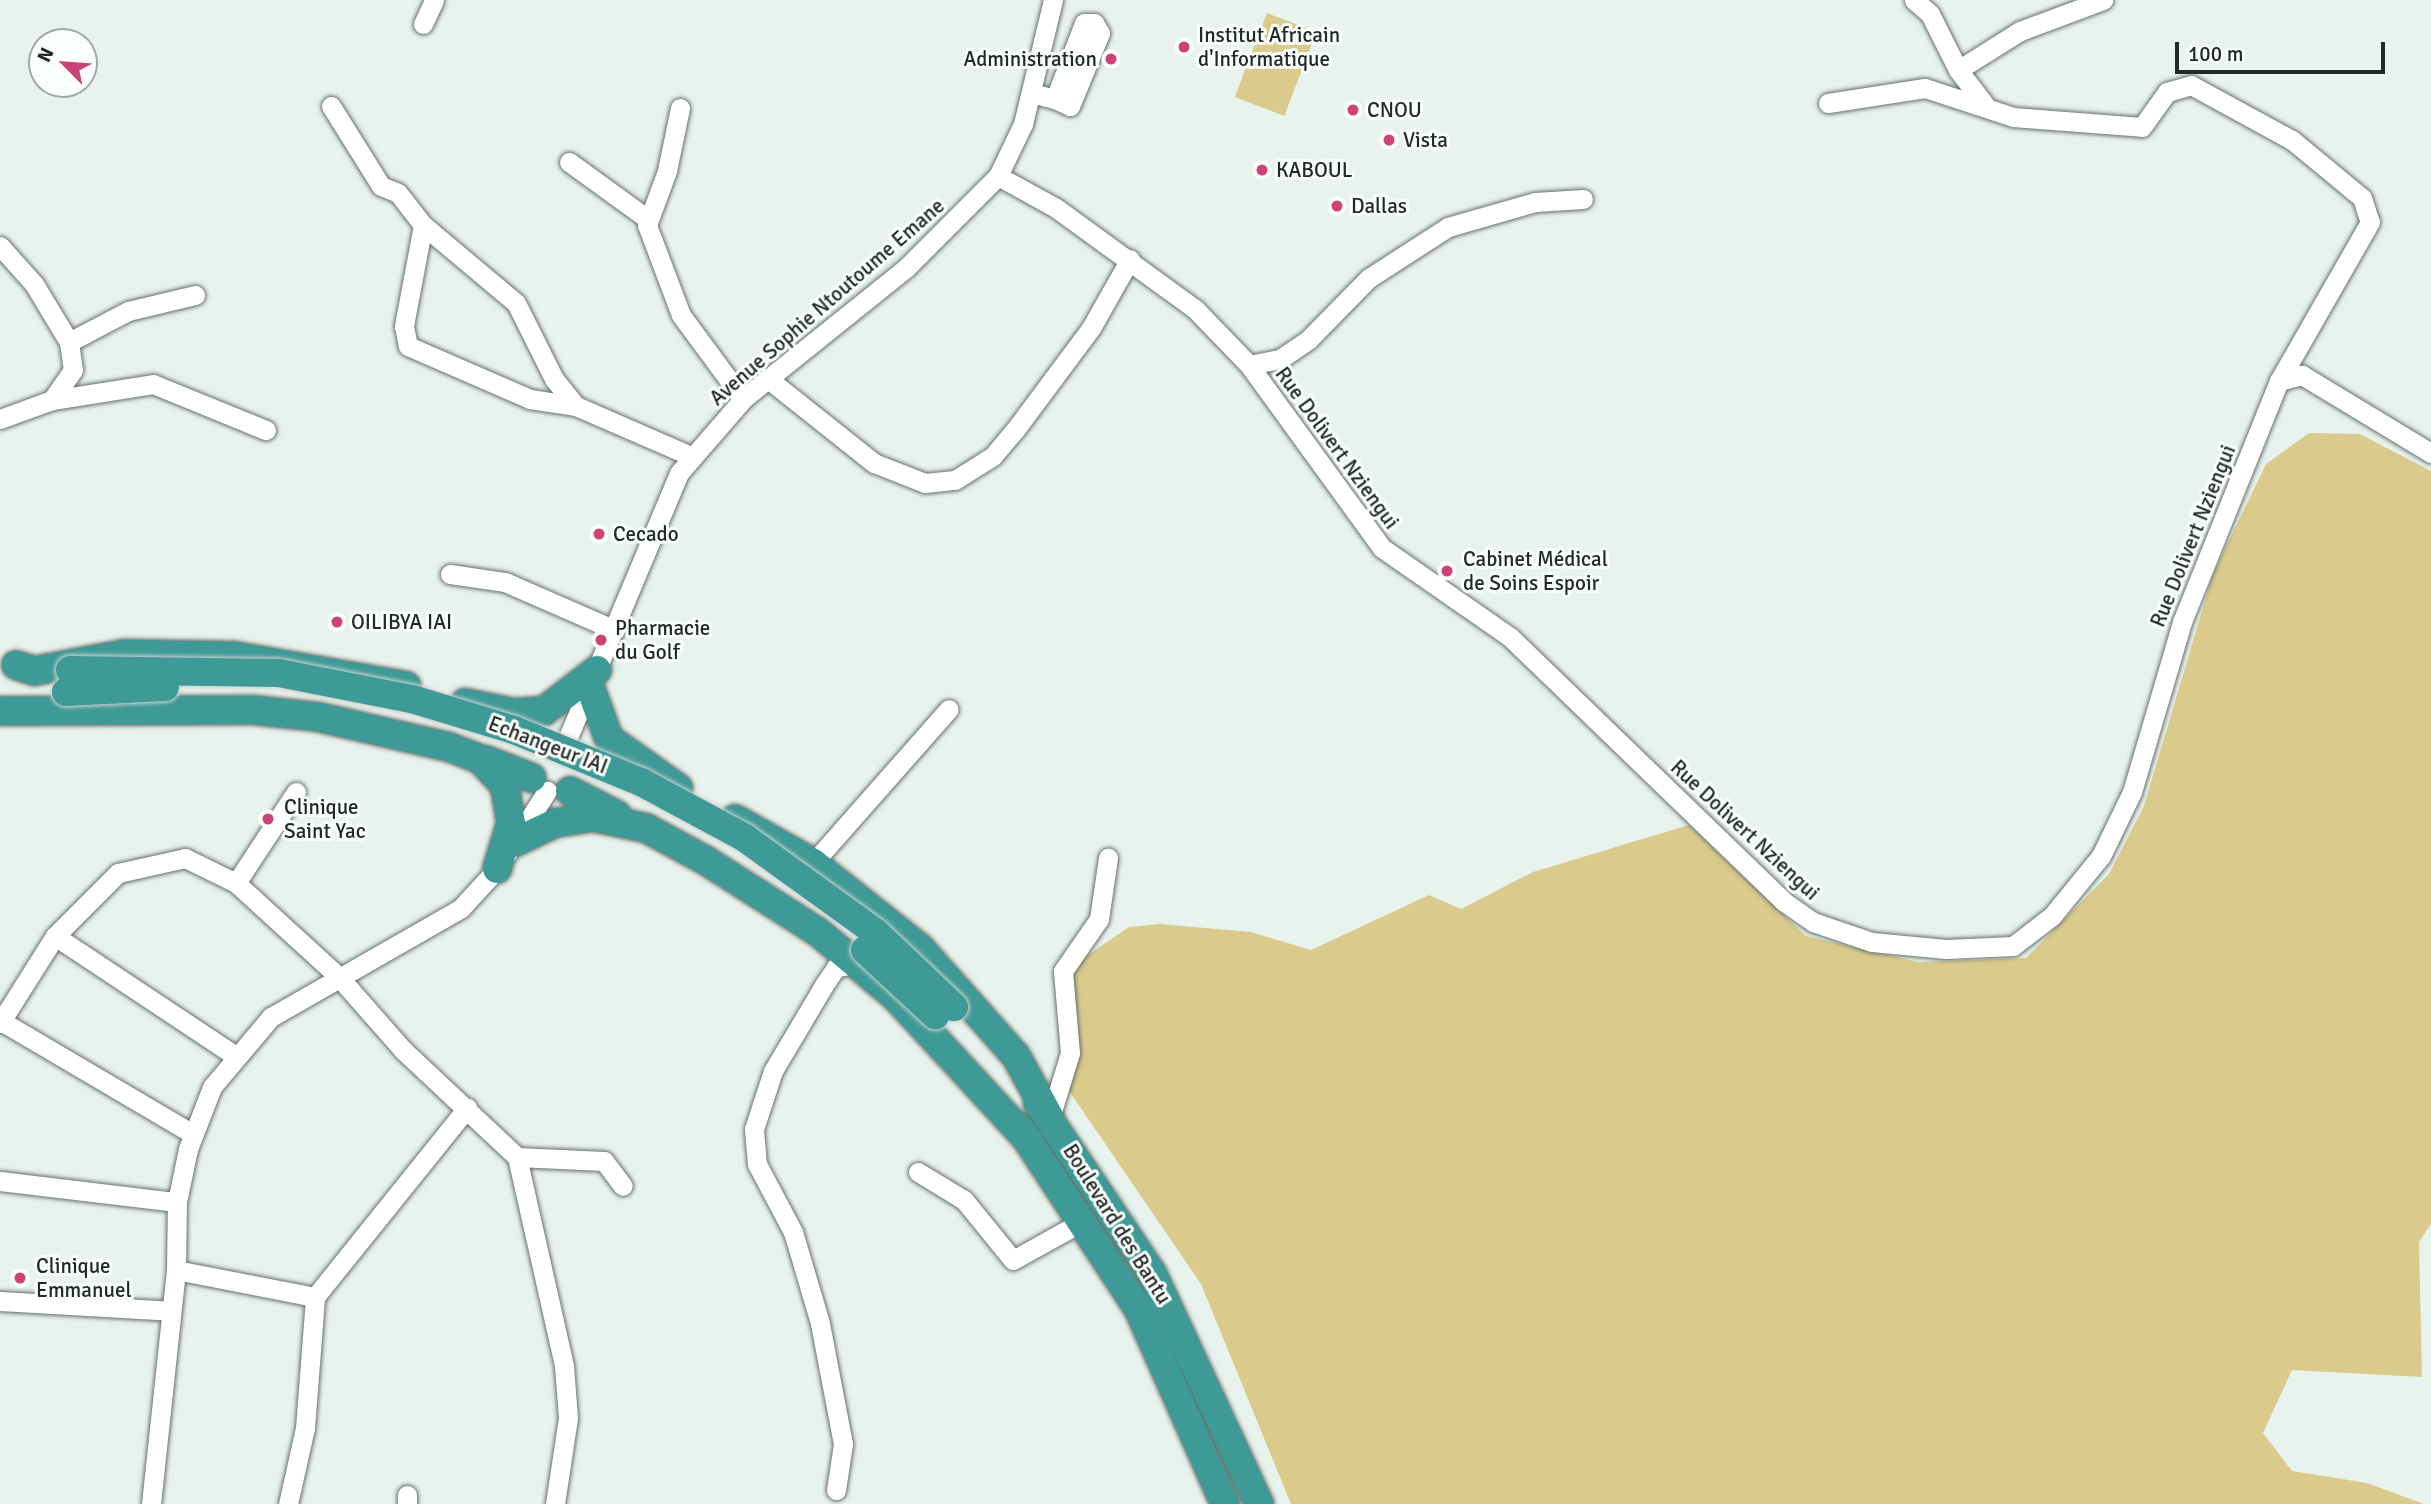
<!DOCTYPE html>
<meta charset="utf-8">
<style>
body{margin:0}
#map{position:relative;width:2431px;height:1504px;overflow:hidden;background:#e9f3ed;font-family:Signika,sans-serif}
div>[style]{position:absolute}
.green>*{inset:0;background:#dacb8d;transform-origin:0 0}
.roads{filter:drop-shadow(0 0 2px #67716b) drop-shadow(0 0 2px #67716b)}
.minor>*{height:19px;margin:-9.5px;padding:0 9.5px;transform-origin:9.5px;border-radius:9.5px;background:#fff}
.highway>*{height:28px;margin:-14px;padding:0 14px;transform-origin:14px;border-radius:14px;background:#3d9a96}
.bridges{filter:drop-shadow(0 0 2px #cfd0cf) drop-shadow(0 0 2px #cfd0cf)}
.highway-bridge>*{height:28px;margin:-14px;padding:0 14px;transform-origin:14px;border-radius:14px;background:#3d9a96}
.dots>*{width:19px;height:19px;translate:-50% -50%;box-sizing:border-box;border:4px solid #fafffc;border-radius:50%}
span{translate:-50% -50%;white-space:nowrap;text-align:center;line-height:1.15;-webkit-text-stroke:6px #fafffc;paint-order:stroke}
.poi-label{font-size:21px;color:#242826}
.left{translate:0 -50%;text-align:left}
.right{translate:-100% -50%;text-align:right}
.street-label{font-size:21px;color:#242826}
.north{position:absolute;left:28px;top:28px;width:70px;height:70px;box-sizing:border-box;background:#fafffc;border:2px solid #a4a9a6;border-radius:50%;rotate:295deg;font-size:19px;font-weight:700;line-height:28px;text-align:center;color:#242826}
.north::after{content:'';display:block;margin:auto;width:24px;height:32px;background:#ce4377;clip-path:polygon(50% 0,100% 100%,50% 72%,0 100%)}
.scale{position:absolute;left:2175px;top:42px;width:210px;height:32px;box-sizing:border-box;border:4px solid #242826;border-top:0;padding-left:9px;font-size:21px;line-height:24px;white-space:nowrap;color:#242826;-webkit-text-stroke:5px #fafffc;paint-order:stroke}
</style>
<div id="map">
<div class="green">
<div style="left:1267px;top:13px;width:53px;height:90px;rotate:21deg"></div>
<div style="clip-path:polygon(2309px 433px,2360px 434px,2431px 471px,2431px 1224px,2419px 1242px,2422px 1377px,2292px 1370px,2263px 1433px,2292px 1471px,2367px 1483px,2424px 1504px,1291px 1504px,1201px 1284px,1065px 1085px,1069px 968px,1129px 927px,1159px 924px,1251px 932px,1311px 950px,1429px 895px,1461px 909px,1533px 872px,1689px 825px,1806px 936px,1918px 962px,2026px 958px,2109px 874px,2144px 806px,2213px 574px,2266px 464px)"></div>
</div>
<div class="roads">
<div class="minor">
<div style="left:1914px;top:0;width:21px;rotate:41deg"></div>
<div style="left:1930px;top:14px;width:63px;rotate:63.4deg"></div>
<div style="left:1958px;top:70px;width:44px;rotate:52.4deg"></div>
<div style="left:423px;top:24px;width:26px;rotate:-65deg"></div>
<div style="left:1958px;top:70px;width:73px;rotate:-32.2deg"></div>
<div style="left:2020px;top:31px;width:89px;rotate:-20.5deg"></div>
<div style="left:1032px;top:93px;width:24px;rotate:15deg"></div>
<div style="left:1055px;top:99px;width:81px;rotate:-69.1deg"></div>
<div style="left:1084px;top:23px;width:10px"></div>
<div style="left:1094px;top:23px;width:12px;rotate:59deg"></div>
<div style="left:1100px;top:33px;width:79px;rotate:112.3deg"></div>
<div style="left:1070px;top:106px;width:17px;rotate:-155deg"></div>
<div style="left:1828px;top:103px;width:98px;rotate:-8.8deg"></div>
<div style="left:1925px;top:88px;width:93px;rotate:18.2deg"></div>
<div style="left:2013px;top:117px;width:129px;rotate:4.4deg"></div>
<div style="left:2142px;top:127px;width:43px;rotate:-54.5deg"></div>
<div style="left:2167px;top:92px;width:25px;rotate:-16deg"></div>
<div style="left:2191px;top:85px;width:115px;rotate:28.6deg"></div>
<div style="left:2292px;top:140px;width:91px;rotate:39.6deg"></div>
<div style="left:2362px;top:198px;width:25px;rotate:72deg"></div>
<div style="left:2370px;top:222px;width:183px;rotate:119.8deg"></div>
<div style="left:331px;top:106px;width:94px;rotate:58deg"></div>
<div style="left:381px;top:186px;width:18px;rotate:22deg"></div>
<div style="left:398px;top:193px;width:41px;rotate:52deg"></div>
<div style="left:423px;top:225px;width:103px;rotate:100.7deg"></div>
<div style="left:404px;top:326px;width:20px;rotate:79deg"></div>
<div style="left:408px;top:346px;width:133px;rotate:23.5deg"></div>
<div style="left:530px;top:399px;width:47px;rotate:8.7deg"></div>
<div style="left:576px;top:406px;width:125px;rotate:23.5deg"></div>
<div style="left:680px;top:108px;width:64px;rotate:101.7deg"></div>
<div style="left:667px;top:171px;width:58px;rotate:110.3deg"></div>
<div style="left:647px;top:225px;width:96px;rotate:69.3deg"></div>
<div style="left:681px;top:315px;width:104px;rotate:53.6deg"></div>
<div style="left:569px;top:162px;width:94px;rotate:35.9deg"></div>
<div style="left:998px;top:176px;width:66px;rotate:28.9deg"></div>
<div style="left:1056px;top:208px;width:172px;rotate:36deg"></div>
<div style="left:1195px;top:309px;width:78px;rotate:46deg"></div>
<div style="left:1249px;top:365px;width:226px;rotate:54deg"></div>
<div style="left:1382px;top:548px;width:156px;rotate:34.8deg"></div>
<div style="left:1510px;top:637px;width:380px;rotate:44deg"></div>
<div style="left:1783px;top:901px;width:37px;rotate:35deg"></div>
<div style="left:1813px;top:922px;width:62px;rotate:18.7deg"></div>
<div style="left:1872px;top:942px;width:74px;rotate:5.4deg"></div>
<div style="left:1946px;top:949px;width:67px;rotate:-2.6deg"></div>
<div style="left:2013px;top:946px;width:49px;rotate:-37.6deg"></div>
<div style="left:2052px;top:916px;width:77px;rotate:-50.8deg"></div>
<div style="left:2101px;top:856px;width:71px;rotate:-64.2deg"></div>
<div style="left:2132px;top:792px;width:177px;rotate:-73.6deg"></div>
<div style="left:2182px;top:622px;width:260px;rotate:-68.1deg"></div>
<div style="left:2279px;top:381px;width:24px;rotate:-15deg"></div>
<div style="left:2302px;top:375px;width:151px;rotate:31.2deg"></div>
<div style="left:423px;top:225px;width:121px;rotate:40deg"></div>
<div style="left:516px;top:303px;width:85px;rotate:63.4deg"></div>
<div style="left:554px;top:379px;width:35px;rotate:51deg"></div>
<div style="left:0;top:246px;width:51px;rotate:48.2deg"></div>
<div style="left:34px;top:284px;width:68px;rotate:58.9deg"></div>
<div style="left:69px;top:342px;width:28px;rotate:82deg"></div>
<div style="left:73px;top:370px;width:37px;rotate:125deg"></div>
<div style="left:52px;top:400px;width:55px;rotate:159.9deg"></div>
<div style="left:69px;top:342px;width:67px;rotate:-27.7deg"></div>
<div style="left:128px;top:311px;width:69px;rotate:-13.4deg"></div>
<div style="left:1249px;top:365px;width:32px;rotate:-11deg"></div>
<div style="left:1280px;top:359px;width:34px;rotate:-34deg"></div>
<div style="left:1308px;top:340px;width:87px;rotate:-45.5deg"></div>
<div style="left:1369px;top:278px;width:94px;rotate:-32.8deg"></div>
<div style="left:1448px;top:227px;width:91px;rotate:-16deg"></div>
<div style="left:1535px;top:202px;width:48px;rotate:-3.6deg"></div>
<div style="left:767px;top:378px;width:137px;rotate:38.5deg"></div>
<div style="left:874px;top:463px;width:55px;rotate:21.4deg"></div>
<div style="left:925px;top:483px;width:30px;rotate:-6deg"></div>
<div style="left:955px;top:480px;width:45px;rotate:-32.3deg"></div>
<div style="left:993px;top:456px;width:34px;rotate:-50deg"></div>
<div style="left:1015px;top:430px;width:127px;rotate:-53.3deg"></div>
<div style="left:1091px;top:328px;width:79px;rotate:-60.5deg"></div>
<div style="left:52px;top:400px;width:102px;rotate:-9deg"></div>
<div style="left:153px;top:384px;width:122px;rotate:22.2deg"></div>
<div style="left:450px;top:574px;width:56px;rotate:8.3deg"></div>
<div style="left:505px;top:582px;width:120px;rotate:23.6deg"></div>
<div style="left:569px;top:735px;width:284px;rotate:-67.2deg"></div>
<div style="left:679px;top:473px;width:98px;rotate:-49.1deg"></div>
<div style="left:743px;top:399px;width:209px;rotate:-38.8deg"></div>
<div style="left:906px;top:268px;width:130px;rotate:-45deg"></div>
<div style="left:998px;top:176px;width:58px;rotate:-64.3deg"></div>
<div style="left:1023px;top:124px;width:128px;rotate:-76.4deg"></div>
<div style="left:813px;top:863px;width:205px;rotate:-48.6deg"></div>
<div style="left:236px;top:883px;width:109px;rotate:-56.6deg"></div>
<div style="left:55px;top:936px;width:215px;rotate:33.6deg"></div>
<div style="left:1px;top:1021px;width:223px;rotate:30.5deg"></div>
<div style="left:0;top:1023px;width:103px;rotate:-57.7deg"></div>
<div style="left:55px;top:936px;width:89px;rotate:-45deg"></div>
<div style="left:118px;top:873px;width:69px;rotate:-12.6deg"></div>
<div style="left:185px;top:858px;width:57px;rotate:26.1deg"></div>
<div style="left:236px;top:883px;width:138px;rotate:42.4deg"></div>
<div style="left:338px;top:976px;width:98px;rotate:48.7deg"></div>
<div style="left:403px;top:1050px;width:156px;rotate:43.2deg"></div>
<div style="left:517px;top:1157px;width:214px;rotate:77.3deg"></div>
<div style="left:564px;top:1366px;width:52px;rotate:85.6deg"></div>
<div style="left:568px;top:1418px;width:87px;rotate:98.6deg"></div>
<div style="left:1050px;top:1118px;width:68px;rotate:-72.9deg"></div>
<div style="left:1070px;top:1053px;width:82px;rotate:-94.9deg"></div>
<div style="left:1063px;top:971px;width:63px;rotate:-55.3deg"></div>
<div style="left:1099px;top:919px;width:62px;rotate:-81.6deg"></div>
<div style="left:517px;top:1157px;width:87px;rotate:2.6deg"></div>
<div style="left:604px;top:1161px;width:31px;rotate:53deg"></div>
<div style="left:918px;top:1172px;width:54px;rotate:31.3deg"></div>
<div style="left:964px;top:1200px;width:77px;rotate:50.8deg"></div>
<div style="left:1013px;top:1260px;width:80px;rotate:-29.1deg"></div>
<div style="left:0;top:1181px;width:178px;rotate:6.8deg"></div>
<div style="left:176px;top:1270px;width:142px;rotate:11deg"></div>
<div style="left:0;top:1301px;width:171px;rotate:3.3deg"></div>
<div style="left:836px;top:1490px;width:47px;rotate:-81.3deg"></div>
<div style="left:843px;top:1444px;width:123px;rotate:-100.8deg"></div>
<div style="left:820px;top:1323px;width:95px;rotate:-106.5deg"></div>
<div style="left:793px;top:1232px;width:77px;rotate:-117.9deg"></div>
<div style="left:757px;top:1164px;width:35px;rotate:-95deg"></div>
<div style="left:754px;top:1129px;width:61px;rotate:-71.9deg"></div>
<div style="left:773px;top:1071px;width:100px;rotate:-59.3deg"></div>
<div style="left:824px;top:985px;width:22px;rotate:-56deg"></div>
<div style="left:836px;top:967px;width:22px;rotate:-8deg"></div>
<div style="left:407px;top:1495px;width:9px;rotate:90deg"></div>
<div style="left:151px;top:1504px;width:235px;rotate:-83.9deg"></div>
<div style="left:176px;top:1270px;width:68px;rotate:-89.2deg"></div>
<div style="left:177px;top:1202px;width:54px;rotate:-78.3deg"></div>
<div style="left:188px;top:1149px;width:66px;rotate:-68.8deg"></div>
<div style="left:212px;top:1087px;width:92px;rotate:-49.9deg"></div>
<div style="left:271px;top:1017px;width:219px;rotate:-29.8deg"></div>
<div style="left:461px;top:908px;width:53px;rotate:-47.3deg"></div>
<div style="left:497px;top:869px;width:93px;rotate:-57.3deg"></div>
<div style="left:288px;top:1504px;width:78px;rotate:-77.4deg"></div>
<div style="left:305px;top:1428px;width:131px;rotate:-85.6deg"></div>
<div style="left:315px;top:1297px;width:243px;rotate:-51.2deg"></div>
</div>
<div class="highway">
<div style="left:16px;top:665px;width:19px;rotate:18deg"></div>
<div style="left:34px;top:671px;width:92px;rotate:-10.7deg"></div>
<div style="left:124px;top:654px;width:110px;rotate:1deg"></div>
<div style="left:234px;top:656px;width:175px;rotate:9.9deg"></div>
<div style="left:590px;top:687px;width:55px;rotate:69.9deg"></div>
<div style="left:609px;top:739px;width:85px;rotate:35.4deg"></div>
<div style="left:465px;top:703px;width:50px;rotate:11.5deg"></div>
<div style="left:514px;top:713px;width:30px;rotate:-4deg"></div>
<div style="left:544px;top:711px;width:67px;rotate:-37.7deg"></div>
<div style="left:0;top:711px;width:253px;rotate:-0.2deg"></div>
<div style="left:253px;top:710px;width:65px;rotate:6.1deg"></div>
<div style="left:318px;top:717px;width:134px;rotate:12.9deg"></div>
<div style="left:449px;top:747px;width:33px;rotate:21deg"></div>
<div style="left:480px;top:759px;width:37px;rotate:47deg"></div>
<div style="left:505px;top:786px;width:37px;rotate:81deg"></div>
<div style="left:511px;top:823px;width:48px;rotate:106.9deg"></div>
<div style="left:486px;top:760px;width:49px;rotate:21.4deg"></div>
<div style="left:570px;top:791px;width:53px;rotate:27.1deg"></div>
<div style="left:735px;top:819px;width:90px;rotate:29.4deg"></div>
<div style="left:813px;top:863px;width:137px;rotate:38.5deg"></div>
<div style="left:920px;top:948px;width:144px;rotate:48.4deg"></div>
<div style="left:1016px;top:1056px;width:71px;rotate:61.3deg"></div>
<div style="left:513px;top:843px;width:47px;rotate:-25.5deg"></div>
<div style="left:555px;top:823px;width:38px;rotate:-9deg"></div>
<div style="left:593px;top:817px;width:54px;rotate:11.7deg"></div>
<div style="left:646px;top:828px;width:67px;rotate:28.5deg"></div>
<div style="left:705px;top:860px;width:134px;rotate:32.5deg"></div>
<div style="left:818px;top:932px;width:102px;rotate:39.8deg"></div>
<div style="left:896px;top:997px;width:196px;rotate:47.3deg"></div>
<div style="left:1038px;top:1103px;width:205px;rotate:56.2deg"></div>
<div style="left:1152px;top:1273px;width:255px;rotate:65.1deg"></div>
<div style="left:1019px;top:1127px;width:217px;rotate:56.7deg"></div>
<div style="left:1138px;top:1308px;width:214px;rotate:66.1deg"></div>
</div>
</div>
<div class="bridges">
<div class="highway-bridge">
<div style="left:70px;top:670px;width:209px;rotate:0.8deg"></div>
<div style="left:279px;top:673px;width:136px;rotate:11.1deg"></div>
<div style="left:412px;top:699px;width:107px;rotate:16.9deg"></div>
<div style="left:514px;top:730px;width:139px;rotate:22.3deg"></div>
<div style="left:643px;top:783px;width:116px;rotate:28.3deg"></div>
<div style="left:745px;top:838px;width:160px;rotate:35.9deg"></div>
<div style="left:875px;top:932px;width:109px;rotate:43.5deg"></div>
<div style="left:66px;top:692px;width:99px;rotate:-2.9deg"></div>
<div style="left:865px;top:950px;width:96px;rotate:42.9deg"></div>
</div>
</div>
<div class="dots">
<div style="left:1184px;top:47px;background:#ce4377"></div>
<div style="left:1111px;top:59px;background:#ce4377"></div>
<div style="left:1353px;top:110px;background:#ce4377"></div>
<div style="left:1389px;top:140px;background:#ce4377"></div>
<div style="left:1262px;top:170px;background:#ce4377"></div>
<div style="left:1337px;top:206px;background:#ce4377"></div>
<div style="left:599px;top:534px;background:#ce4377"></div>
<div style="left:1447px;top:571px;background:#ce4377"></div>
<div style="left:337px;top:622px;background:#ce4377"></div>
<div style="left:601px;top:640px;background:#ce4377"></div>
<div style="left:268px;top:819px;background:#ce4377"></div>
<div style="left:20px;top:1278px;background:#ce4377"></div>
</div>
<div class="poi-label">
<span class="left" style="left:1198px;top:47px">Institut Africain<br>d'Informatique</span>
<span class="right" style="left:1097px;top:59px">Administration</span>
<span class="left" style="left:1367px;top:110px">CNOU</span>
<span class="left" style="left:1403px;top:140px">Vista</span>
<span class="left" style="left:1276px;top:170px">KABOUL</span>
<span class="left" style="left:1351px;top:206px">Dallas</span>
<span class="left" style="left:613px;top:534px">Cecado</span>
<span class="left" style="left:1463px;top:571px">Cabinet Médical<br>de Soins Espoir</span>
<span class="left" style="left:351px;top:622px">OILIBYA IAI</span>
<span class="left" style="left:615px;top:640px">Pharmacie<br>du Golf</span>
<span class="left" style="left:284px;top:819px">Clinique<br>Saint Yac</span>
<span class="left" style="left:36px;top:1278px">Clinique<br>Emmanuel</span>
</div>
<div class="street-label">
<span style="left:827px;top:302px;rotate:-41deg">Avenue Sophie Ntoutoume Emane</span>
<span style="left:1337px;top:448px;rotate:54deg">Rue Dolivert Nziengui</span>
<span style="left:2193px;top:536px;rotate:-68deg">Rue Dolivert Nziengui</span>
<span style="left:548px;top:745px;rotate:21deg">Echangeur IAI</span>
<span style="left:1745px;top:830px;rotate:43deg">Rue Dolivert Nziengui</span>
<span style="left:1117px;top:1224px;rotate:58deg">Boulevard des Bantu</span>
</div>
<div class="north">N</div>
<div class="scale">100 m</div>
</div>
